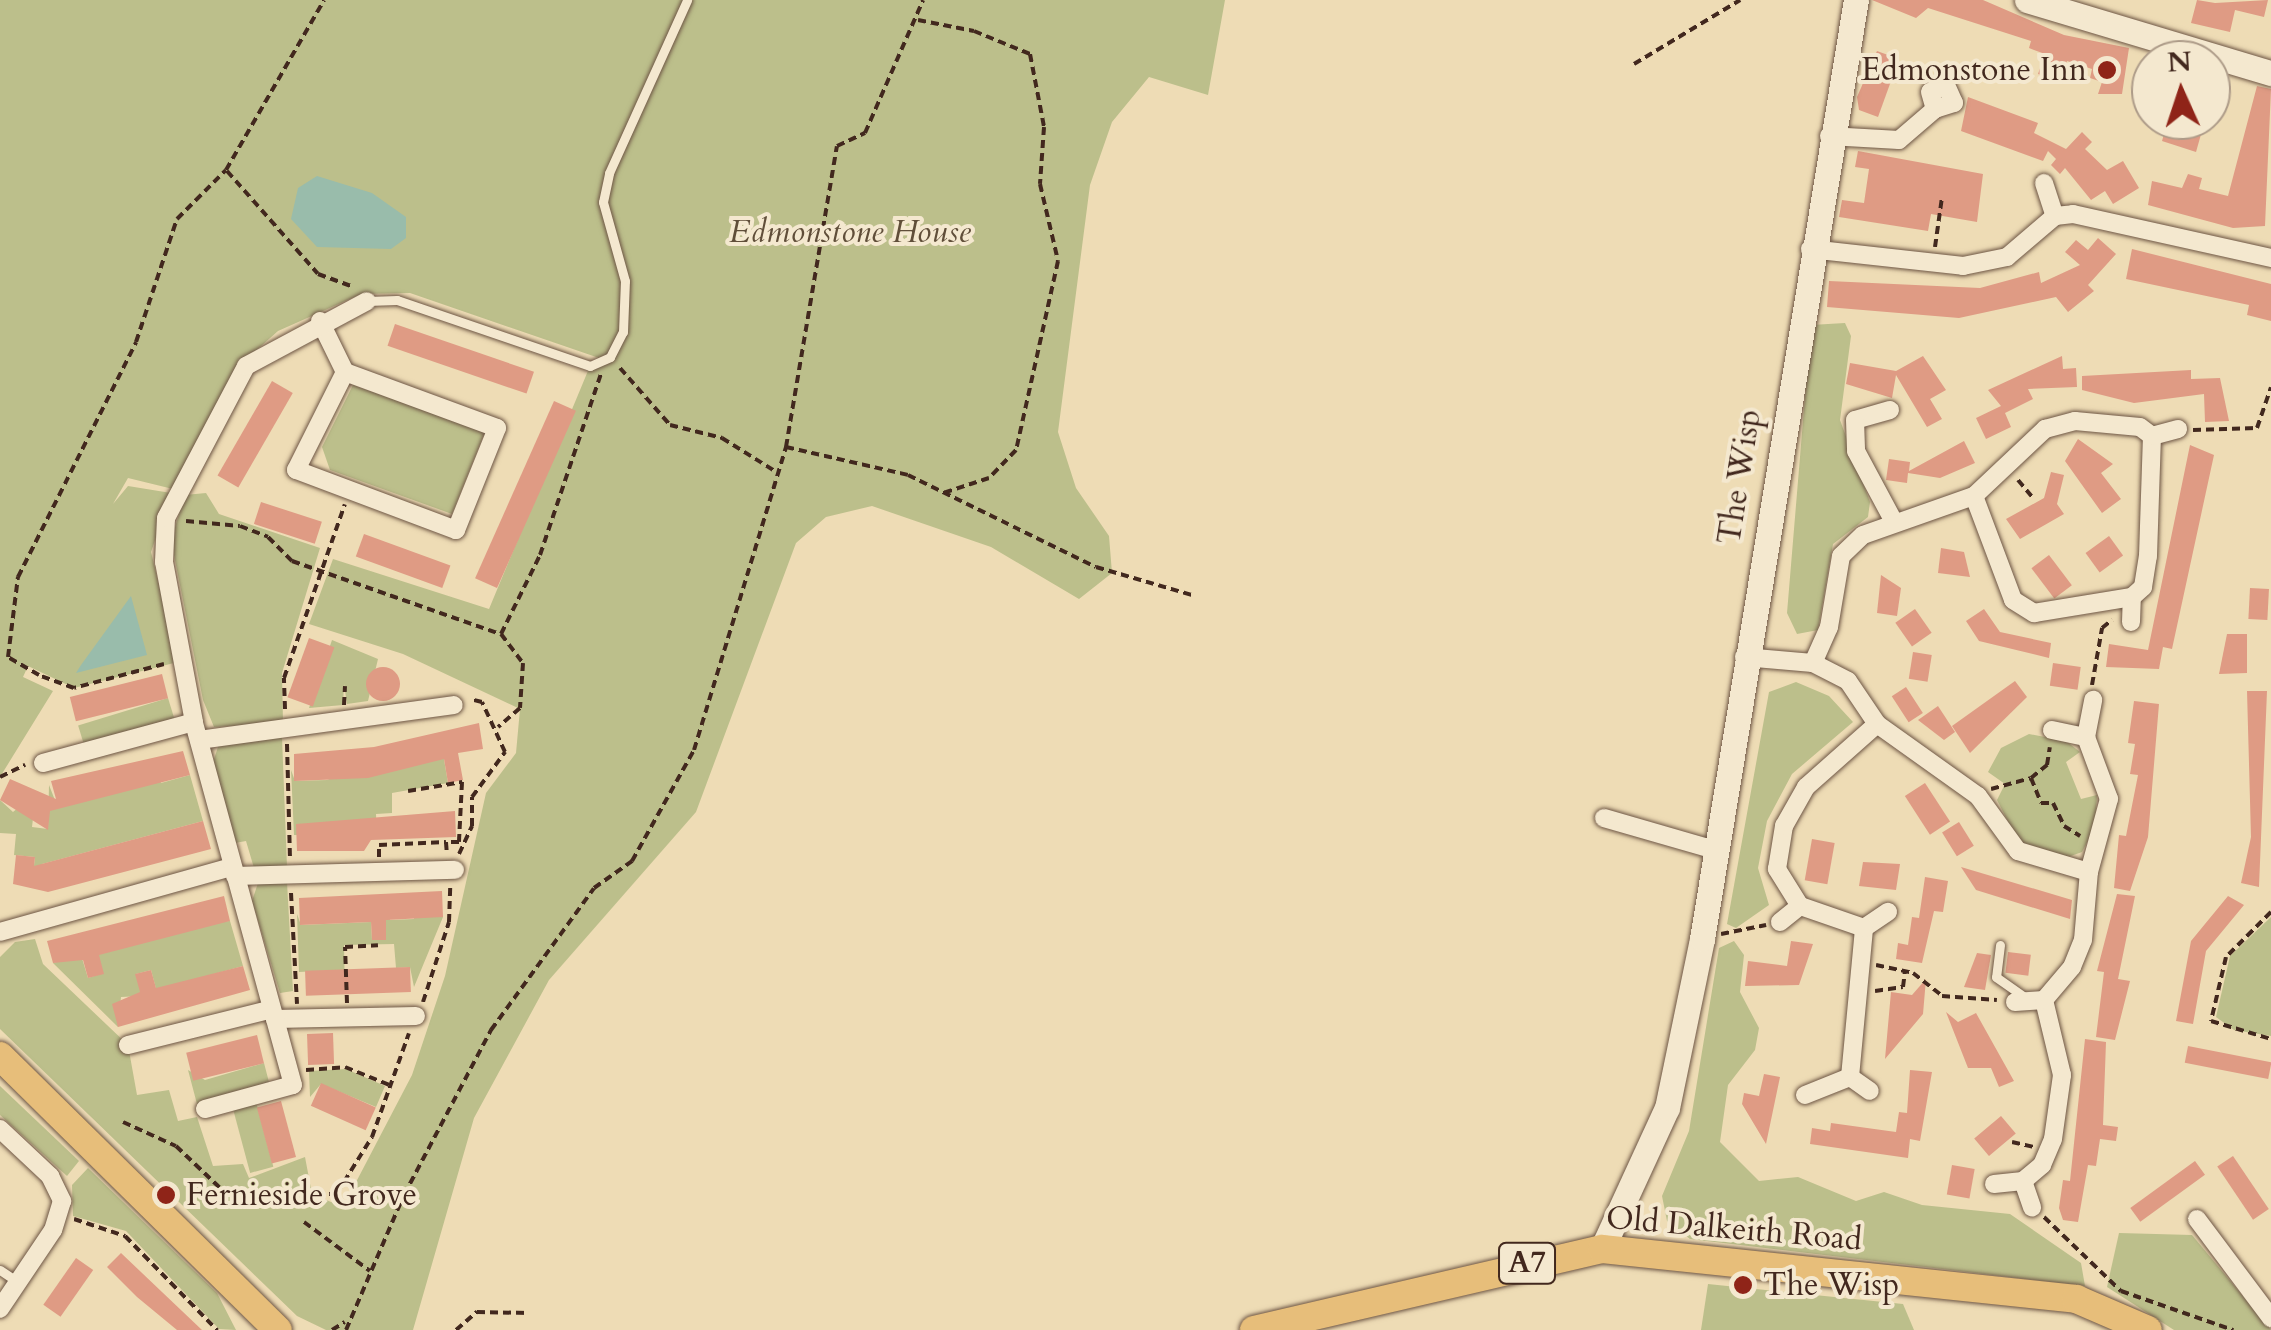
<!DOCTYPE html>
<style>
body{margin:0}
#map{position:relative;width:2271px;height:1330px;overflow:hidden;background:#eedcb5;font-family:Cardo,serif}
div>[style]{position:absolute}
.green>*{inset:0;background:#bcbf8b;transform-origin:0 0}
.water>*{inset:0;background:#99bcab}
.building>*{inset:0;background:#df9b84;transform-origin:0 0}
.round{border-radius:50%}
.path>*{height:4px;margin-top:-2px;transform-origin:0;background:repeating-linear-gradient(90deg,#42281e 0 8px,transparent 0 13px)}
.roads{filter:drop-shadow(0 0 2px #6d5544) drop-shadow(0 0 2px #6d5544)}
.lane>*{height:9px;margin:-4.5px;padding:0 4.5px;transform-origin:4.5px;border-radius:4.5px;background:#f4e8cf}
.street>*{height:18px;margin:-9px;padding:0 9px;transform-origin:9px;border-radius:9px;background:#f4e8cf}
.secondary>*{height:25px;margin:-12.5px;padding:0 12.5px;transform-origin:12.5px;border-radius:12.5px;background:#f4e8cf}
.primary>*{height:28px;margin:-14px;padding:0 14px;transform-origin:14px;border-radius:14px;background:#e7be7a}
.dots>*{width:28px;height:28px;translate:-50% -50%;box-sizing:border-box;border:5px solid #f4e8cf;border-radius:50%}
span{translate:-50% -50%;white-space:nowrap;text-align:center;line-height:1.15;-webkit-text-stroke:8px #f4e8cf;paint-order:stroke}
.shield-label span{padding:2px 8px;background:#f4e8cf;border:2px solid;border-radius:8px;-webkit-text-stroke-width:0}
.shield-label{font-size:30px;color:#42281e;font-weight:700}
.poi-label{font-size:32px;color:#42281e}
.right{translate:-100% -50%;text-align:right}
.left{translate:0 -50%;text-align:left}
.park-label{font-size:32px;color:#604e39;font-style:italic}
.street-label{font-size:32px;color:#42281e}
.north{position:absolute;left:2131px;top:40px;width:100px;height:100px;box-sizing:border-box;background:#f4e8cf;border:2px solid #ad9b88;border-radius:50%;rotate:357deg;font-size:28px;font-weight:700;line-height:40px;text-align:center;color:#42281e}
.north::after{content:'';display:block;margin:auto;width:35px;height:45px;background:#8f2418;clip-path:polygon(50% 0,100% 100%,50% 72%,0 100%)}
</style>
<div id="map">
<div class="green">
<div style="clip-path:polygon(0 0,1225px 0,1208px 95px,1149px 77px,1112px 122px,1090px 185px,1058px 432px,1076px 488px,1109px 536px,1112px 573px,1079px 599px,991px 547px,872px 506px,826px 517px,796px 543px,696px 812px,549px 980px,474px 1118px,413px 1330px,326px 1330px,297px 1316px,0 1029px,0 957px,15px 942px,35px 939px,43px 964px,128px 1045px,137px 1095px,169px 1090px,178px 1121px,197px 1117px,213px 1166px,243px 1164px,249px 1178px,305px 1157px,312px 1194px,343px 1207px,412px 1075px,445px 976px,486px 793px,516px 753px,520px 709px,403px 654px,309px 624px,333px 559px,489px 609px,590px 366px,602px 359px,410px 293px,361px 294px,278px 331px,243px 362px,173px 489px,128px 478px,113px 504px,128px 486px,171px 493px,151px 552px,178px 662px,74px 688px,28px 666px,23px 677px,53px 691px,0 777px)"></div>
<div style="clip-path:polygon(1845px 323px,1851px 336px,1840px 420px,1870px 502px,1868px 517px,1833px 544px,1818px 630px,1797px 634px,1787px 613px,1811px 325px)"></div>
<div style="clip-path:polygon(353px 385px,485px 432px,452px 514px,330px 470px,322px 447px)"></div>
<div style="clip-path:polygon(206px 493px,219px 514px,320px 548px,282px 673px,283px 723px,214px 727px,203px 700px,171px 540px,185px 495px)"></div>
<div style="clip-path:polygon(332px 640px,378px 659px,368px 701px,347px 704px,344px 684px,343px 705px,309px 708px)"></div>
<div style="clip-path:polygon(1796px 682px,1829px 696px,1853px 722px,1792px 774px,1767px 821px,1758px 868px,1769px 905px,1736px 928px,1727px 924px,1769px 692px)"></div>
<div style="left:168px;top:698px;width:21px;height:94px;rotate:73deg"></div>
<div style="clip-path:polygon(2029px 734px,2066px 741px,2080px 752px,2066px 762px,2081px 799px,2097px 795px,2095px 827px,2082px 852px,2068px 857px,2038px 854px,2018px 841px,1997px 800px,2005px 784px,1988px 772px,2001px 748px)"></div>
<div style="clip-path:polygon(440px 736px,448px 783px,392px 793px,392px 813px,376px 814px,377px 837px,294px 835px,291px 770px,295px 781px,327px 780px)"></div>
<div style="clip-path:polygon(282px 737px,287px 867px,254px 868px,246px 841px,235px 843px,213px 762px,219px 744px)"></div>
<div style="clip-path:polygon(154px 761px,161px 783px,190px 775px,203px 821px,42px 864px,32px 882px,35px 857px,14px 855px,16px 834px,0 833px,0 800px,13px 812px,36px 793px,32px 827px,48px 829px,49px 785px,58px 808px)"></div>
<div style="clip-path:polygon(287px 882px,293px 991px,280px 993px,252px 901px,258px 883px)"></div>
<div style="clip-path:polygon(385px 896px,390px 920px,414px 919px,414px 897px,443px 917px,414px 987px,410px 967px,396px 968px,394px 944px,344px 945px,345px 995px,341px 970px,299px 972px,297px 914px,301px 925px,371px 922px,372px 940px,386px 940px)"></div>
<div style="clip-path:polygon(2271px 917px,2271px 1036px,2234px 1030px,2216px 1017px,2230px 956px)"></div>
<div style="clip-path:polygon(230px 921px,243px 966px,214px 974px,162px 1011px,151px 970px,136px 974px,142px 996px,121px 997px,118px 1027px,53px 963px,81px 955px,88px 978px,103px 973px,92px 931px)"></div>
<div style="clip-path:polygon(1734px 941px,1744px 955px,1740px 992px,1759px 1028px,1755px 1050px,1728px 1085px,1720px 1142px,1759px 1181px,1798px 1177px,1856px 1201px,1884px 1192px,1922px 1205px,2010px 1214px,2081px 1263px,2085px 1286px,1690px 1239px,1667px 1221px,1662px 1196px,1689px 1131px,1719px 948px)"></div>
<div style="clip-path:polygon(264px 1063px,270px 1086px,197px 1104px,188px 1070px,205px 1080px)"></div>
<div style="clip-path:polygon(346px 1069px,385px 1086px,376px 1107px,321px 1084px,310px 1097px,309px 1071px)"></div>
<div style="clip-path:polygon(0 1086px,79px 1161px,67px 1176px,0 1115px)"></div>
<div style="left:256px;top:1102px;width:67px;height:24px;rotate:75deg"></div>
<div style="clip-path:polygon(88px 1168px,217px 1293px,236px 1330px,219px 1329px,126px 1231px,73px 1216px,72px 1185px)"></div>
<div style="clip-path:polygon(2119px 1233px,2192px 1235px,2271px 1330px,2174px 1330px,2107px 1287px)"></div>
<div style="clip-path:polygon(1708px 1284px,1903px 1304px,1914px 1330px,1701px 1330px)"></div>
</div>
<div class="water">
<div style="clip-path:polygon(317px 176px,372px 193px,406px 217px,406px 238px,391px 249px,317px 247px,291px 219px,298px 188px)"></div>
<div style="clip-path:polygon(131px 596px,147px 655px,76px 673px,81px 665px)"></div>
</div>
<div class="building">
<div style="clip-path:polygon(1872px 0,1983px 0,2064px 35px,2129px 48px,2122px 94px,2098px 94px,2102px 82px,2090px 78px,2092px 69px,2067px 61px,2060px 81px,2038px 74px,2045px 54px,2029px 48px,2031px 41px,1928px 8px,1916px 18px)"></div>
<div style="clip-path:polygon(2197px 0,2215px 3px,2268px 0,2264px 17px,2235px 10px,2230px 32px,2191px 23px)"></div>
<div style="clip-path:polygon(1877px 51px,1899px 59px,1878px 117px,1859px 110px,1857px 97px)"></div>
<div style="clip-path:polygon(2257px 86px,2271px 89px,2265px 226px,2233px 228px,2148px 205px,2152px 181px,2182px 188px,2188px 174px,2202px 178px,2199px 189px,2228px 196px)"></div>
<div style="clip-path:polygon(1968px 97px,2038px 123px,2034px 133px,2066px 149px,2082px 132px,2092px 142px,2085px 149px,2107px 170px,2123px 161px,2139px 188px,2113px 204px,2105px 191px,2091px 200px,2065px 168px,2060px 174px,2051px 165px,2056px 159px,2048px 151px,2043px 161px,1961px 131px)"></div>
<div style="clip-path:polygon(2168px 120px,2205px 120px,2196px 152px,2162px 141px)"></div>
<div style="clip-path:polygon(1858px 151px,1983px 174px,1977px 222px,1931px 214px,1928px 231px,1839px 217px,1842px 200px,1864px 203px,1869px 169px,1855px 167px)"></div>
<div style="clip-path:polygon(2098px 238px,2116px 254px,2088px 285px,2094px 291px,2068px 312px,2056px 297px,1959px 318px,1827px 307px,1829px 281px,1980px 288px,2039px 272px,2041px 283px,2080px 265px,2065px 252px,2076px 240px,2088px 250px)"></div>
<div style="clip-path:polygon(2132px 249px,2271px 284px,2271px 321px,2247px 315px,2249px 305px,2126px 279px)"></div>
<div style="left:395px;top:324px;width:147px;height:23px;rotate:19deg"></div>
<div style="clip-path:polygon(1923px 356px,1946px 390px,1930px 399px,1942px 419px,1927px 427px,1896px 375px,1892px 398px,1846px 384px,1850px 363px,1896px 371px)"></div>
<div style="clip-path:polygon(2062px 356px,2063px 369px,2076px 368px,2077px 387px,2028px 389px,2033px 399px,2005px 413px,2011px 427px,1986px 439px,1976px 418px,2001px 406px,1988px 390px)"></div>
<div style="clip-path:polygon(2191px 370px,2191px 379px,2220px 378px,2229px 421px,2205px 422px,2204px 394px,2134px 403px,2082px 390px,2082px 376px)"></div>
<div style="left:272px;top:381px;width:24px;height:109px;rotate:30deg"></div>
<div style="left:554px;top:401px;width:24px;height:194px;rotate:24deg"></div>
<div style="clip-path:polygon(2078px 439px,2113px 464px,2101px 473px,2121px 499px,2102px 513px,2065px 461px)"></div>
<div style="clip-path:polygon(1964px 441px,1975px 463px,1940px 478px,1908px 473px,1907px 483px,1886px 480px,1889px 459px,1910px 462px,1909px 471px)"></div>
<div style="clip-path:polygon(2190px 445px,2214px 455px,2172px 649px,2163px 647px,2159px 669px,2106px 667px,2109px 644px,2148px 650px)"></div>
<div style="clip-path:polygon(2051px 472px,2064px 475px,2057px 504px,2064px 514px,2020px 539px,2006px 519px,2044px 498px)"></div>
<div style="left:261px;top:502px;width:64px;height:23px;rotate:18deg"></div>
<div style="left:364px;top:534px;width:92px;height:24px;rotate:20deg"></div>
<div style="left:2109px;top:536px;width:24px;height:29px;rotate:54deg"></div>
<div style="clip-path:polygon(1941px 548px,1964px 552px,1970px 577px,1938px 573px)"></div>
<div style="left:2049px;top:555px;width:38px;height:22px;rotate:53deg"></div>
<div style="clip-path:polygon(1881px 575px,1901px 588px,1897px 616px,1877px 613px)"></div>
<div style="left:2250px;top:588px;width:19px;height:31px;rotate:3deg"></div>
<div style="left:1915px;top:609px;width:29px;height:24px;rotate:55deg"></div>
<div style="clip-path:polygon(1984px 609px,2000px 632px,2051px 643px,2049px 658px,1979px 641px,1966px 621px)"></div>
<div style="clip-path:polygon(2227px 634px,2247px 634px,2247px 673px,2219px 674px)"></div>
<div style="left:309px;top:638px;width:27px;height:63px;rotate:20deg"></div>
<div style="left:1913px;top:652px;width:19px;height:27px;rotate:9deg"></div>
<div style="left:2053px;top:663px;width:28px;height:23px;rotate:8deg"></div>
<div class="round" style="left:366px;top:667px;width:34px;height:34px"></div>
<div style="left:162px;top:674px;width:25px;height:95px;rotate:76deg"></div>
<div style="clip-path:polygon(2015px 681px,2027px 697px,1970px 753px,1952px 726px)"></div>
<div style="left:1906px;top:687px;width:31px;height:17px;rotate:57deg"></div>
<div style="clip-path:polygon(2247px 691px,2267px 691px,2259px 887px,2241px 883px,2251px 837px)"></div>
<div style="clip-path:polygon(2134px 701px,2159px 704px,2148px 837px,2130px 891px,2114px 888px,2119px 835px,2126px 836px,2138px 775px,2130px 774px,2135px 744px,2128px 743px)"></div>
<div style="clip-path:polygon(1938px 706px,1955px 732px,1944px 740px,1918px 720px)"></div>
<div style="clip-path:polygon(479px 723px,483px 749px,458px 753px,463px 780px,448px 783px,444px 759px,368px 778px,294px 781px,294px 754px,374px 747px)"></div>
<div style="clip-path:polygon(183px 751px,190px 775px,50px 811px,48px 830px,0 800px,10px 779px,56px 799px,51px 781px)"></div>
<div style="left:1925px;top:783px;width:46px;height:24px;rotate:57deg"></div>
<div style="clip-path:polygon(455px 811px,456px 837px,371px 840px,364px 851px,297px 851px,296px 824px)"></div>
<div style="clip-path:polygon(203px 821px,211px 849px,48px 892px,13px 884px,16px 855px,35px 857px,34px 866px)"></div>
<div style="left:1959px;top:822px;width:28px;height:20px;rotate:58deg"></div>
<div style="left:1812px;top:839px;width:23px;height:42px;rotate:10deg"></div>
<div style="clip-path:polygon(1863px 862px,1900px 864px,1896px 890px,1859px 886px)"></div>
<div style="clip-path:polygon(1961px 867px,2072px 900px,2070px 919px,1976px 890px)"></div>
<div style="clip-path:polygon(1925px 877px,1948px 881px,1943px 912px,1934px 911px,1922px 963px,1896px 959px,1898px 943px,1908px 945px,1912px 917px,1919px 918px)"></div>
<div style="clip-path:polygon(442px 891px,443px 917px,386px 920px,386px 940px,372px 940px,371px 922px,300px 925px,299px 898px)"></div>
<div style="clip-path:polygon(2117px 894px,2135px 896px,2118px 979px,2130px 981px,2115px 1040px,2096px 1037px,2104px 972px,2097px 971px)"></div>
<div style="clip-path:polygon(224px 896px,230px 921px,99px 955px,104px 974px,88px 978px,83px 960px,53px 963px,47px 941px)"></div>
<div style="clip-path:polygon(2228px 896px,2244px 905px,2206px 951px,2193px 1024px,2176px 1021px,2191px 941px)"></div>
<div style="clip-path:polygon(1791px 941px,1813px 944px,1799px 985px,1745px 986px,1748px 961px,1787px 966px)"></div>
<div style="left:2008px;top:952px;width:23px;height:21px;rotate:7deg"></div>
<div style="clip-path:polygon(1977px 953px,1991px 955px,1985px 990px,1964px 987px)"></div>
<div style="clip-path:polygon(243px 966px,250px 990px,118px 1027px,112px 1004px,140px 992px,135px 974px,151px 970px,156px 988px)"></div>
<div style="left:410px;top:967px;width:25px;height:105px;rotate:88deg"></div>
<div style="clip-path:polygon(1926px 979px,1923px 1014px,1885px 1059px,1891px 992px,1912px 995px)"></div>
<div style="clip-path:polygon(1946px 1012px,1958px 1022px,1976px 1013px,2014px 1081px,1999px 1087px,1991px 1068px,1968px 1068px)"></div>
<div style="left:333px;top:1033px;width:31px;height:26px;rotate:88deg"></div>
<div style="left:257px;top:1035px;width:29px;height:73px;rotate:76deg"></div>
<div style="clip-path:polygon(2085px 1039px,2106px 1042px,2103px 1125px,2118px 1127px,2116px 1141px,2100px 1139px,2096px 1166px,2088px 1165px,2078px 1222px,2063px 1220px,2059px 1208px,2063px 1180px,2070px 1181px)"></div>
<div style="left:2188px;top:1046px;width:85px;height:17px;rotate:11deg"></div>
<div style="clip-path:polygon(1910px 1070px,1932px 1072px,1920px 1141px,1910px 1139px,1908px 1158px,1810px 1144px,1812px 1128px,1830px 1131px,1831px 1123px,1896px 1132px,1899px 1112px,1907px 1113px)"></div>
<div style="clip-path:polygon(1764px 1074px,1780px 1077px,1766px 1144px,1742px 1104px,1744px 1093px,1759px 1096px)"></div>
<div style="left:321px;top:1083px;width:60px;height:25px;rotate:24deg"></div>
<div style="left:281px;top:1101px;width:58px;height:25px;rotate:75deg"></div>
<div style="left:2001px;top:1116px;width:23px;height:35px;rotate:50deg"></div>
<div style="left:2233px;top:1156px;width:64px;height:19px;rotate:56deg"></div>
<div style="left:2195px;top:1161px;width:17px;height:80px;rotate:54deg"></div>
<div style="left:1952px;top:1165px;width:23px;height:30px;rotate:10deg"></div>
<div style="clip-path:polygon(121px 1253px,162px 1292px,202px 1330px,177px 1330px,137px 1297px,107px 1267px)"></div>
<div style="left:76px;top:1258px;width:21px;height:57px;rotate:35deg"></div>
</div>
<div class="path">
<div style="left:918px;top:20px;width:57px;rotate:11.1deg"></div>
<div style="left:974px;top:31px;width:61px;rotate:22.3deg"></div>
<div style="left:1030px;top:54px;width:74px;rotate:79.1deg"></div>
<div style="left:1044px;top:127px;width:57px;rotate:94deg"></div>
<div style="left:1040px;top:184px;width:79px;rotate:76.8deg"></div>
<div style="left:1058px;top:261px;width:194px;rotate:102.5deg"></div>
<div style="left:1016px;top:450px;width:39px;rotate:134deg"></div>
<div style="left:989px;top:478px;width:48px;rotate:161.9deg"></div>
<div style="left:1634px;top:64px;width:124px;rotate:-31.1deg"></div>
<div style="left:227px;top:171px;width:137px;rotate:48.5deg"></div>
<div style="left:318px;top:274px;width:38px;rotate:20deg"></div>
<div style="left:1935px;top:247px;width:50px;rotate:-82deg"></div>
<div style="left:620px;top:368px;width:76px;rotate:48.7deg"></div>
<div style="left:670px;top:425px;width:54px;rotate:14deg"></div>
<div style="left:722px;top:438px;width:66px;rotate:32deg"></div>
<div style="left:2193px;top:430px;width:64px;rotate:-1.8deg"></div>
<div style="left:2257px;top:428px;width:43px;rotate:-71.1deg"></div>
<div style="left:786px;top:447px;width:125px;rotate:12.9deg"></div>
<div style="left:908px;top:475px;width:209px;rotate:26.1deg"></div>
<div style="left:1096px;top:567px;width:103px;rotate:16.3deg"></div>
<div style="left:2018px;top:480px;width:25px;rotate:50deg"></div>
<div style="left:186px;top:521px;width:54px;rotate:5.3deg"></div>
<div style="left:240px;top:526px;width:30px;rotate:21deg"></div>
<div style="left:268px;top:537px;width:34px;rotate:45deg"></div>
<div style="left:292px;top:561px;width:221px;rotate:19.3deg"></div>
<div style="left:501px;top:634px;width:36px;rotate:53deg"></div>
<div style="left:523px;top:663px;width:45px;rotate:93.8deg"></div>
<div style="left:520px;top:708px;width:29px;rotate:139deg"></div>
<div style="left:501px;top:634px;width:88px;rotate:-63.7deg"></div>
<div style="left:540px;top:555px;width:191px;rotate:-71.4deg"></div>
<div style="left:164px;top:664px;width:93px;rotate:165.1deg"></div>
<div style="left:74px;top:688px;width:37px;rotate:-160deg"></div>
<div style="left:39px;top:675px;width:36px;rotate:-150deg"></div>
<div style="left:8px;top:657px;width:81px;rotate:-82.9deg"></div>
<div style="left:18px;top:577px;width:263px;rotate:-63.3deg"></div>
<div style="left:136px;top:342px;width:130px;rotate:-71.6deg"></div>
<div style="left:177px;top:219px;width:69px;rotate:-45deg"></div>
<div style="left:226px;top:170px;width:196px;rotate:-60deg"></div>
<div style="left:2092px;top:685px;width:58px;rotate:-80deg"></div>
<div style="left:2102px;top:628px;width:13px;rotate:-39deg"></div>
<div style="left:344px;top:705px;width:19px;rotate:-87deg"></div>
<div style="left:285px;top:709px;width:31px;rotate:-92deg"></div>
<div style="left:284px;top:678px;width:184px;rotate:-70.7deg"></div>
<div style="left:287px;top:744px;width:115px;rotate:88.5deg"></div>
<div style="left:0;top:777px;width:28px;rotate:-26deg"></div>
<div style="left:2031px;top:778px;width:27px;rotate:68deg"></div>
<div style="left:2041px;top:803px;width:12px"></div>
<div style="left:2053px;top:803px;width:25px;rotate:64deg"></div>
<div style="left:2064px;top:826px;width:19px;rotate:32deg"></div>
<div style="left:1991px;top:789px;width:41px;rotate:-15.4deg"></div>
<div style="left:2031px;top:778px;width:21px;rotate:-39deg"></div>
<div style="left:2047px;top:765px;width:18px;rotate:-81deg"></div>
<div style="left:408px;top:791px;width:55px;rotate:-9.5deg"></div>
<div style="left:462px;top:782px;width:60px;rotate:92.9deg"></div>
<div style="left:459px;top:842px;width:13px;rotate:180deg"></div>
<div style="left:446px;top:842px;width:13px;rotate:86deg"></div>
<div style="left:459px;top:854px;width:31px;rotate:-65deg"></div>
<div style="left:472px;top:826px;width:29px;rotate:-90deg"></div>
<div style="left:472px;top:797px;width:56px;rotate:-53.7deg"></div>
<div style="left:505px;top:752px;width:55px;rotate:-114.7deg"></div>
<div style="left:482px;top:702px;width:12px;rotate:-166deg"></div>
<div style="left:379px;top:857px;width:12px;rotate:-90deg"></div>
<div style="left:379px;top:845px;width:67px;rotate:-2.6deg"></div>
<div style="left:291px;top:893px;width:111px;rotate:86.9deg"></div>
<div style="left:2271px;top:912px;width:64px;rotate:135deg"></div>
<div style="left:2226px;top:957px;width:66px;rotate:103.2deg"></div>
<div style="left:2211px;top:1021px;width:63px;rotate:16.7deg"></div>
<div style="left:1721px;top:934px;width:46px;rotate:-11.3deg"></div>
<div style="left:1876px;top:965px;width:38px;rotate:12deg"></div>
<div style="left:1913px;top:973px;width:37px;rotate:38deg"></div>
<div style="left:1942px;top:996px;width:55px;rotate:4.2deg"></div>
<div style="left:1875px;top:991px;width:28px;rotate:-8deg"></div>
<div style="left:1903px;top:987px;width:16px;rotate:-83deg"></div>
<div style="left:423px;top:1002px;width:84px;rotate:-72deg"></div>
<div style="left:449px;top:922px;width:35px;rotate:-88deg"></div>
<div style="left:347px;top:1003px;width:56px;rotate:-92deg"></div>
<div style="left:345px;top:947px;width:33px;rotate:-3deg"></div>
<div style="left:306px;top:1070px;width:39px;rotate:-4deg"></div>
<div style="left:345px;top:1067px;width:51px;rotate:22deg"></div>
<div style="left:123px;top:1122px;width:58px;rotate:24.4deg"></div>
<div style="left:176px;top:1146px;width:87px;rotate:43.6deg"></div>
<div style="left:239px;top:1206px;width:99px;rotate:-7.6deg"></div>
<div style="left:337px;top:1193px;width:66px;rotate:-58deg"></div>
<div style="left:372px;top:1137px;width:110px;rotate:-70.4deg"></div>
<div style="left:2012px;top:1142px;width:23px;rotate:13deg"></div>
<div style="left:2044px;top:1217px;width:107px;rotate:43.9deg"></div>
<div style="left:2121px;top:1291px;width:119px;rotate:19.2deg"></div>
<div style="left:74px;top:1219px;width:54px;rotate:18.4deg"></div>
<div style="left:125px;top:1236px;width:132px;rotate:45.6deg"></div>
<div style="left:304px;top:1222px;width:82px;rotate:36.6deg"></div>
<div style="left:332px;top:1330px;width:15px;rotate:-32deg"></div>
<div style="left:346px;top:1330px;width:147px;rotate:-66.8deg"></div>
<div style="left:404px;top:1195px;width:187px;rotate:-62.2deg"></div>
<div style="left:491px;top:1030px;width:175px;rotate:-54deg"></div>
<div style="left:594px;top:888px;width:47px;rotate:-35.4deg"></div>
<div style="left:632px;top:861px;width:127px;rotate:-60.8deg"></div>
<div style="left:694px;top:750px;width:317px;rotate:-73.1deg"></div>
<div style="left:786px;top:447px;width:305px;rotate:-80.4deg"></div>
<div style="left:837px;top:146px;width:31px;rotate:-25deg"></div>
<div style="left:865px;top:133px;width:145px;rotate:-66.4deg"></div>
<div style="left:456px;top:1330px;width:28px;rotate:-41deg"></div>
<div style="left:477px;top:1312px;width:52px;rotate:1.1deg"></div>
</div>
<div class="roads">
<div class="lane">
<div style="left:367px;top:301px;width:30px;rotate:-2deg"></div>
<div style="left:397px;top:300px;width:204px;rotate:18.9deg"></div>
<div style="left:590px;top:366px;width:22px;rotate:-24deg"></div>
<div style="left:610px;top:357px;width:28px;rotate:-63deg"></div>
<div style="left:623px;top:332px;width:51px;rotate:-87.8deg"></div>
<div style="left:625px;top:281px;width:82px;rotate:-105.6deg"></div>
<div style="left:603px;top:202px;width:30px;rotate:-78deg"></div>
<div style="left:609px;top:173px;width:190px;rotate:-65.7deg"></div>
<div style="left:2000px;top:945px;width:32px;rotate:97deg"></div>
<div style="left:1996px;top:977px;width:35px;rotate:35deg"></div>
<div style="left:0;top:1270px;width:22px;rotate:34deg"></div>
</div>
<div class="street">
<div style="left:1829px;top:136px;width:70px;rotate:3.3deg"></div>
<div style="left:1899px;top:140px;width:48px;rotate:-40.7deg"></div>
<div style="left:1935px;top:109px;width:20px;rotate:-18deg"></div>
<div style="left:1954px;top:103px;width:20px;rotate:-114deg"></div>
<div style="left:1946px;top:85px;width:17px;rotate:156deg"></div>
<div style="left:1930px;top:92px;width:18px;rotate:74deg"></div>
<div style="left:2044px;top:183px;width:35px;rotate:72deg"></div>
<div style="left:1810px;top:249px;width:154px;rotate:6.3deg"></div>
<div style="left:1963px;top:266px;width:45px;rotate:-11.6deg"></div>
<div style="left:2007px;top:257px;width:63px;rotate:-40.5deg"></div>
<div style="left:2055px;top:216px;width:18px;rotate:-6deg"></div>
<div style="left:2073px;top:214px;width:203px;rotate:12.5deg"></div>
<div style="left:320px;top:321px;width:57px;rotate:63.9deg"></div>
<div style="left:345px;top:372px;width:162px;rotate:20.2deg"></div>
<div style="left:497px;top:428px;width:110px;rotate:111.9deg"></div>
<div style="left:456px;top:530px;width:171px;rotate:-159.4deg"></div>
<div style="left:296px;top:470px;width:110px;rotate:-63.4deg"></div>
<div style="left:1890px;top:410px;width:36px;rotate:164deg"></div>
<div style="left:1855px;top:420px;width:31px;rotate:88deg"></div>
<div style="left:1856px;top:451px;width:78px;rotate:61.8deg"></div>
<div style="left:1974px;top:496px;width:111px;rotate:69.4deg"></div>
<div style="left:2013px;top:600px;width:25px;rotate:32deg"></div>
<div style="left:2034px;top:613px;width:99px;rotate:-9.3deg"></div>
<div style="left:2132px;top:597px;width:15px;rotate:-42deg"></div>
<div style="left:2143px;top:587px;width:31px;rotate:-81deg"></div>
<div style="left:2148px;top:556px;width:120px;rotate:-88.1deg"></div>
<div style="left:2131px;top:622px;width:25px;rotate:-88deg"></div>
<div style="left:1744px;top:657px;width:69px;rotate:5deg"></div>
<div style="left:1813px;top:663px;width:39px;rotate:27deg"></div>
<div style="left:1848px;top:681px;width:52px;rotate:56deg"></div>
<div style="left:1877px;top:724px;width:124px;rotate:35.5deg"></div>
<div style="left:1978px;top:796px;width:68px;rotate:54deg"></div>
<div style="left:2018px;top:851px;width:74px;rotate:16.5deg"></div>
<div style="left:1813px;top:663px;width:39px;rotate:-66deg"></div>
<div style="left:1829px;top:627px;width:72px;rotate:-80.4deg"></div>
<div style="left:1841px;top:556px;width:30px;rotate:-44deg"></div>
<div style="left:1863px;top:535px;width:118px;rotate:-19.4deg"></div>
<div style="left:1974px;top:496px;width:98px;rotate:-43.3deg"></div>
<div style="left:2045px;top:429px;width:31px;rotate:-15deg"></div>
<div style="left:2075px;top:421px;width:65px;rotate:5.3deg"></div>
<div style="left:2140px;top:427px;width:15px;rotate:37deg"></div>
<div style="left:2152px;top:436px;width:27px;rotate:-15deg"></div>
<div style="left:2052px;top:730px;width:35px;rotate:12deg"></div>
<div style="left:199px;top:740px;width:257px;rotate:-7.8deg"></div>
<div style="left:43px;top:763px;width:156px;rotate:-15.2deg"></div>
<div style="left:1604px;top:818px;width:116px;rotate:16.1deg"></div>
<div style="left:235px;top:876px;width:220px;rotate:-1.6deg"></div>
<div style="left:1780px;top:922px;width:26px;rotate:-39deg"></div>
<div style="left:1864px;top:928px;width:29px;rotate:-34deg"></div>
<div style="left:0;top:932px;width:241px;rotate:-15.7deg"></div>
<div style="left:2015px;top:1002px;width:29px;rotate:-4deg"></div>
<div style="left:275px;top:1019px;width:141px;rotate:-1.2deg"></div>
<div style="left:128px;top:1045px;width:148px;rotate:-14deg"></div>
<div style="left:1850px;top:1077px;width:24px;rotate:35deg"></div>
<div style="left:1805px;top:1095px;width:48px;rotate:-21.8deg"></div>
<div style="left:1850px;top:1077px;width:150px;rotate:-84.6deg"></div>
<div style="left:1864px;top:928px;width:68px;rotate:-161deg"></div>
<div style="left:1800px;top:906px;width:44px;rotate:-121.9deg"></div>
<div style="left:1777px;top:869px;width:44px;rotate:-80.8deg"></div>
<div style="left:1784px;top:826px;width:45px;rotate:-60.6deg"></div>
<div style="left:1806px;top:787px;width:95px;rotate:-41.6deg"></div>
<div style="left:205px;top:1109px;width:91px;rotate:-15.3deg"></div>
<div style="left:293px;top:1085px;width:376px;rotate:-105.3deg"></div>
<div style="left:194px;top:722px;width:163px;rotate:-100.6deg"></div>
<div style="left:164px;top:562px;width:44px;rotate:-87.4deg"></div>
<div style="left:166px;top:518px;width:172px;rotate:-62.2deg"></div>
<div style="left:246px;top:366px;width:137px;rotate:-28.2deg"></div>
<div style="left:0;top:1129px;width:69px;rotate:43.2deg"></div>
<div style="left:50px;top:1176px;width:28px;rotate:64deg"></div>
<div style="left:62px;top:1201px;width:30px;rotate:107deg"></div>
<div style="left:53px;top:1230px;width:95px;rotate:123.9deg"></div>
<div style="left:2023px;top:1181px;width:28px;rotate:71deg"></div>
<div style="left:1994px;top:1184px;width:29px;rotate:-6deg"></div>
<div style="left:2023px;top:1181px;width:25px;rotate:-40deg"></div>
<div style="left:2042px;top:1165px;width:28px;rotate:-67deg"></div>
<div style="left:2053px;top:1139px;width:65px;rotate:-82deg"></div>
<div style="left:2062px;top:1075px;width:77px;rotate:-103.5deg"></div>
<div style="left:2044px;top:1000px;width:43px;rotate:-49.7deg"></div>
<div style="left:2072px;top:967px;width:29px;rotate:-68deg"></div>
<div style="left:2083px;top:940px;width:68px;rotate:-85deg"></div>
<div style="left:2089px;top:872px;width:76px;rotate:-74.7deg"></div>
<div style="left:2109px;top:799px;width:66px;rotate:-110.4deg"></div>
<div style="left:2086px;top:737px;width:38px;rotate:-79deg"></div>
<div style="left:2197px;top:1219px;width:124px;rotate:53.2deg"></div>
</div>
<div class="secondary">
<div style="left:2027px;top:0;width:255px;rotate:16.7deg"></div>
<div style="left:1602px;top:1249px;width:155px;rotate:-65.3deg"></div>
<div style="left:1667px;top:1108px;width:173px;rotate:-78.3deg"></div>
<div style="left:1702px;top:939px;width:952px;rotate:-80.69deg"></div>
</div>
<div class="primary">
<div style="left:0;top:1056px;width:390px;rotate:44.6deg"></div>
<div style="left:1254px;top:1330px;width:357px;rotate:-13.1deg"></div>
<div style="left:1602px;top:1249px;width:477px;rotate:6deg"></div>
<div style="left:2076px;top:1299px;width:78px;rotate:23.3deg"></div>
</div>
</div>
<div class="dots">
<div style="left:2107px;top:70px;background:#8f2418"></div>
<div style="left:166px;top:1195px;background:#8f2418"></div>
<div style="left:1743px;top:1285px;background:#8f2418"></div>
</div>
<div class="shield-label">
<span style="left:1527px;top:1263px">A7</span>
</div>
<div class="poi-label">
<span class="right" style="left:2087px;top:70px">Edmonstone Inn</span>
<span class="left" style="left:186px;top:1195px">Fernieside Grove</span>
<span class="left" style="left:1763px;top:1285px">The Wisp</span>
</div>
<div class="park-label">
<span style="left:850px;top:232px">Edmonstone House</span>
</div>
<div class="street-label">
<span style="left:1740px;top:477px;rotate:-81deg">The Wisp</span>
<span style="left:1734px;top:1229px;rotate:5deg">Old Dalkeith Road</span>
</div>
<div class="north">N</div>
</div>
